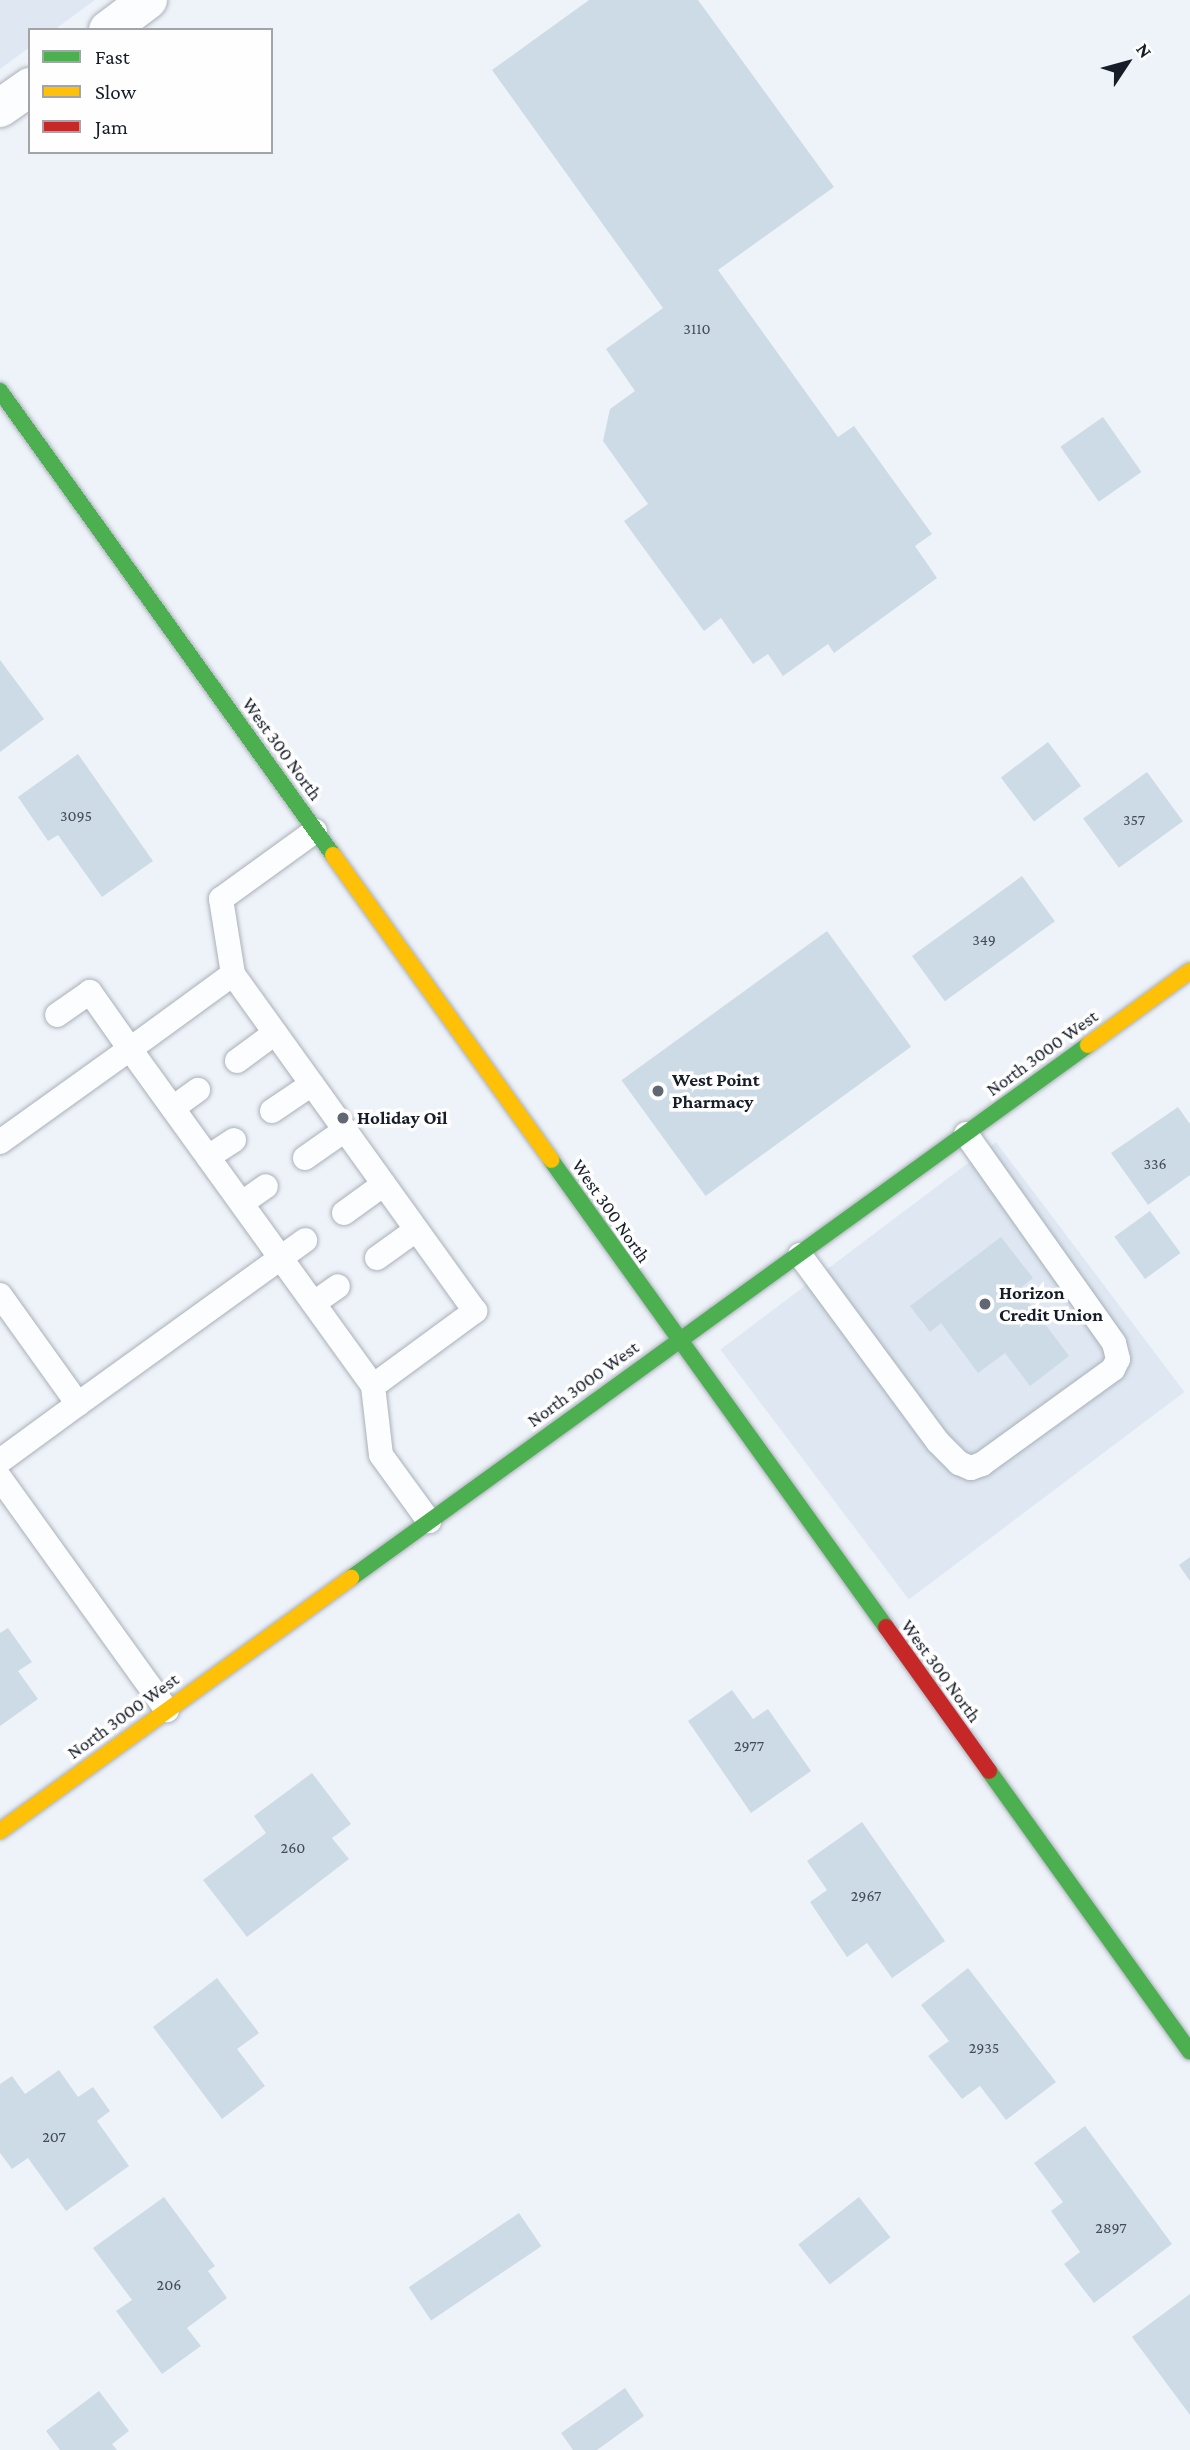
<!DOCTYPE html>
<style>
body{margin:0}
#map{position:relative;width:1190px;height:2450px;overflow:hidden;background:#eef3f9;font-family:"Crimson Pro",serif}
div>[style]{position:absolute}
.built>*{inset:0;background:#dee7f2;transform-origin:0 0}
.building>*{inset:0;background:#ccdbe6;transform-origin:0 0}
.roads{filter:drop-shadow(0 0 2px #aab0b9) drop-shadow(0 0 2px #aab0b9)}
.lane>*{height:24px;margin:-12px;padding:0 12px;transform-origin:12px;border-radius:12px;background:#fcfdfe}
.street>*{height:38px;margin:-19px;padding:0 19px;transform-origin:19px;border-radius:19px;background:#fcfdfe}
.fast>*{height:16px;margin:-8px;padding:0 8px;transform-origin:8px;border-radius:8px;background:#4caf50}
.slow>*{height:16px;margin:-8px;padding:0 8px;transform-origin:8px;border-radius:8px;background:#ffc107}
.jam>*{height:16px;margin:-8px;padding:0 8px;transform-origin:8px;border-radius:8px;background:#c62828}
.dots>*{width:19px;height:19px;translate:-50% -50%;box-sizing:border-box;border:4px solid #fefefe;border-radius:50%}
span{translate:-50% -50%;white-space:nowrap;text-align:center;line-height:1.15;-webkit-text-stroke:7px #fefefe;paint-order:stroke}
.number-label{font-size:16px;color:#444c58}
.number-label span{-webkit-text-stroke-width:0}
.street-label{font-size:19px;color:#161d28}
.poi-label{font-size:19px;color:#161d28;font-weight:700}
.left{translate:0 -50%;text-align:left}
.legend{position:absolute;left:28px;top:28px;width:245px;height:126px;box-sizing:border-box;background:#fefefe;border:2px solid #a1a4a8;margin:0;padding:9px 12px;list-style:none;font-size:21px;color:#161d28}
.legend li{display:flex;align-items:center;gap:14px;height:35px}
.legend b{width:35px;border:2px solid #a1a4a8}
.north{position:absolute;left:1092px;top:28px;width:70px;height:70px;-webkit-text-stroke:5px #fefefe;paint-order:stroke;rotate:54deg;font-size:19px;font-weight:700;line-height:28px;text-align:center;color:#161d28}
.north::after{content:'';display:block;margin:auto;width:24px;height:32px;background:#161d28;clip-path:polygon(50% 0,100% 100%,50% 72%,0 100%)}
</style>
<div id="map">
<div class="built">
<div style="clip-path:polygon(0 0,95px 0,54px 30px,30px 30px,30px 47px,0 69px)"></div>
<div style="left:996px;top:1142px;width:313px;height:345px;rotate:53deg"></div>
</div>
<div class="building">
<div style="clip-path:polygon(589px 0,698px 0,834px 187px,718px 270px,838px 437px,854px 426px,932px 534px,915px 546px,937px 578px,834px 653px,828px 644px,783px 676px,768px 654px,753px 664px,721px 618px,704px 631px,624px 521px,648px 504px,603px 441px,610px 409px,635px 391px,606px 349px,663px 308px,492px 70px)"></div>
<div style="left:1103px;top:417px;width:67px;height:52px;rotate:55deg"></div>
<div style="clip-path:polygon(0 660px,44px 719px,0 752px)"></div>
<div style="left:1048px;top:742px;width:55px;height:59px;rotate:53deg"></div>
<div style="clip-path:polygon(78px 754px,153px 861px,102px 897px,58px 835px,48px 841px,18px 797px)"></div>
<div style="left:1147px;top:772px;width:61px;height:79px;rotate:54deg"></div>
<div style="left:1022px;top:876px;width:56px;height:136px;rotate:54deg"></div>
<div style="left:827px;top:931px;width:143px;height:254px;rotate:54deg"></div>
<div style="clip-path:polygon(1178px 1107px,1190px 1124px,1190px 1175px,1148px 1205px,1111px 1153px)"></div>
<div style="left:1150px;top:1211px;width:52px;height:44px;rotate:54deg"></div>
<div style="clip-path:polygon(1001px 1237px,1033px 1278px,1019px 1289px,1069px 1356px,1030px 1386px,1005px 1353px,978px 1373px,941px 1323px,930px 1332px,910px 1306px)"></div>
<div style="clip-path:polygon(1190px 1557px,1190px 1581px,1179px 1565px)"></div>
<div style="clip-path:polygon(8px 1628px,32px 1662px,18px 1671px,38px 1699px,0 1726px,0 1633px)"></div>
<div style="clip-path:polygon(732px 1690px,753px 1719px,768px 1709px,811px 1771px,751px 1813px,688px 1721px)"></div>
<div style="clip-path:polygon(312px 1773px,351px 1824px,332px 1838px,349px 1859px,247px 1937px,203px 1880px,266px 1833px,254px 1816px)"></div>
<div style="clip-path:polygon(862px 1822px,945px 1941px,892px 1978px,867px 1943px,847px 1957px,810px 1902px,827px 1890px,807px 1861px)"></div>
<div style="clip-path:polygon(968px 1968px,1056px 2082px,1006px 2120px,980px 2086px,962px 2099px,928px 2056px,949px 2041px,921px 2005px)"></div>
<div style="clip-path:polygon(217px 1978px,259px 2033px,237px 2049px,265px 2086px,222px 2119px,153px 2027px)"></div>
<div style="clip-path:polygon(59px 2070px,78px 2097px,93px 2087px,110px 2111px,97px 2121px,129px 2166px,66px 2211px,28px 2158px,12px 2169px,0 2153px,0 2084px,12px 2076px,25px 2094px)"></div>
<div style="clip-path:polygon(1085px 2126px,1172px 2244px,1094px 2303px,1064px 2264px,1080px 2252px,1051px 2211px,1063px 2202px,1034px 2163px)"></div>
<div style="clip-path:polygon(164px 2197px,215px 2266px,208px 2271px,227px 2298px,187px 2328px,201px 2346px,162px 2374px,116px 2311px,132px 2300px,93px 2248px)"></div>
<div style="left:859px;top:2197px;width:51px;height:77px;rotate:52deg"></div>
<div style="left:519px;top:2213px;width:40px;height:133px;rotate:56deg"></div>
<div style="clip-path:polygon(1190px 2294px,1190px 2415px,1132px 2337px)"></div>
<div style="clip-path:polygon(625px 2388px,644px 2416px,597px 2450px,573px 2450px,561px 2433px)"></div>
<div style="clip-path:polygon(99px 2391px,129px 2431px,112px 2444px,117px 2450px,60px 2450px,46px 2431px)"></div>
</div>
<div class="roads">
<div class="lane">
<div style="left:233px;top:974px;width:76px;rotate:-99.1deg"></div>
<div style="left:221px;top:899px;width:116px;rotate:-35.9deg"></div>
<div style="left:237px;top:1061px;width:47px;rotate:-36.4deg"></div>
<div style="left:173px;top:1108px;width:31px;rotate:-36deg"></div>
<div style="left:272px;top:1111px;width:48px;rotate:-34deg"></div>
<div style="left:0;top:1142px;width:160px;rotate:-35.6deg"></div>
<div style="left:130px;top:1049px;width:70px;rotate:-125.1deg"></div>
<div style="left:90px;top:992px;width:40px;rotate:145.1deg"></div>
<div style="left:208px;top:1157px;width:31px;rotate:-33deg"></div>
<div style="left:305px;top:1158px;width:49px;rotate:-35deg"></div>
<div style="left:242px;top:1203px;width:29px;rotate:-35deg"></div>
<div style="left:344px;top:1213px;width:49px;rotate:-35.9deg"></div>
<div style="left:800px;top:1255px;width:232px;rotate:53.6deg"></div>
<div style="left:938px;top:1442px;width:30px;rotate:45deg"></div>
<div style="left:959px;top:1463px;width:13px;rotate:23deg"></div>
<div style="left:971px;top:1468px;width:12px;rotate:-20deg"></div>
<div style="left:982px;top:1464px;width:162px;rotate:-35.9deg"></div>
<div style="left:1113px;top:1369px;width:11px;rotate:-63deg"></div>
<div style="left:1118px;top:1359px;width:16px;rotate:-104deg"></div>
<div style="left:1114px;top:1343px;width:256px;rotate:-125.3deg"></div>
<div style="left:377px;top:1258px;width:48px;rotate:-35.7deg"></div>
<div style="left:0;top:1295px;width:134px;rotate:54.4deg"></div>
<div style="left:78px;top:1404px;width:280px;rotate:-35.8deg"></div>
<div style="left:314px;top:1303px;width:29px;rotate:-35deg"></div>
<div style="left:373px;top:1386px;width:127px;rotate:-36.3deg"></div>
<div style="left:475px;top:1311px;width:415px;rotate:-125.7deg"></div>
<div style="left:233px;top:974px;width:127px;rotate:143.9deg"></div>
<div style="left:130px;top:1049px;width:415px;rotate:54.2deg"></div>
<div style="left:373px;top:1386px;width:69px;rotate:83.4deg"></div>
<div style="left:381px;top:1455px;width:82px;rotate:54deg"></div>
<div style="left:0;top:1461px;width:97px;rotate:-36.2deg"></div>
<div style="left:0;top:1478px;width:286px;rotate:54.3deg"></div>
</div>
<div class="street">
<div style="left:108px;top:30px;width:50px;rotate:-36.9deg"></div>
<div style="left:0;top:108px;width:37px;rotate:-35deg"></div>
</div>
<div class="fast">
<div style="left:0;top:391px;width:571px;rotate:54.33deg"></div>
<div style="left:551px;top:1160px;width:575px;rotate:54.35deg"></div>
<div style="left:351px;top:1578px;width:910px;rotate:-35.87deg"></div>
<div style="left:989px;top:1771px;width:345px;rotate:54.4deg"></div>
</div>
<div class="slow">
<div style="left:333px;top:855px;width:375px;rotate:54.4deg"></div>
<div style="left:1088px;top:1045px;width:126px;rotate:-36deg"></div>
<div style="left:0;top:1831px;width:433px;rotate:-35.8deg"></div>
</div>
<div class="jam">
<div style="left:886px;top:1627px;width:177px;rotate:54.4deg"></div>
</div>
</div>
<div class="dots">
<div style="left:658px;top:1091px;background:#626871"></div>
<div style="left:343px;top:1118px;background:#626871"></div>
<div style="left:985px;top:1304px;background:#626871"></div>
</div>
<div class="number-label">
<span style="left:697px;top:329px">3110</span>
<span style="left:76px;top:816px">3095</span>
<span style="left:1134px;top:820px">357</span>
<span style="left:984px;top:940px">349</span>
<span style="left:1155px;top:1164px">336</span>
<span style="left:749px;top:1746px">2977</span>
<span style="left:293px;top:1848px">260</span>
<span style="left:866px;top:1896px">2967</span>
<span style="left:984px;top:2048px">2935</span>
<span style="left:54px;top:2137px">207</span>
<span style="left:1111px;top:2228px">2897</span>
<span style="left:169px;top:2285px">206</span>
</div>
<div class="street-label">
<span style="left:282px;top:749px;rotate:54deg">West 300 North</span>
<span style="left:1042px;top:1053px;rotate:-36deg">North 3000 West</span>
<span style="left:611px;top:1211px;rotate:55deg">West 300 North</span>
<span style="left:583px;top:1384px;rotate:-36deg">North 3000 West</span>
<span style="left:941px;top:1671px;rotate:54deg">West 300 North</span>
<span style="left:123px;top:1716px;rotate:-36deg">North 3000 West</span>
</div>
<div class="poi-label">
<span class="left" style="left:672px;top:1091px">West Point<br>Pharmacy</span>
<span class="left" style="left:357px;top:1118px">Holiday Oil</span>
<span class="left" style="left:999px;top:1304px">Horizon<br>Credit Union</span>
</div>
<ul class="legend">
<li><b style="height:9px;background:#4caf50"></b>Fast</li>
<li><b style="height:9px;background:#ffc107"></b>Slow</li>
<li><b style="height:9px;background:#c62828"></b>Jam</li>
</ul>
<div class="north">N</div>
</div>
